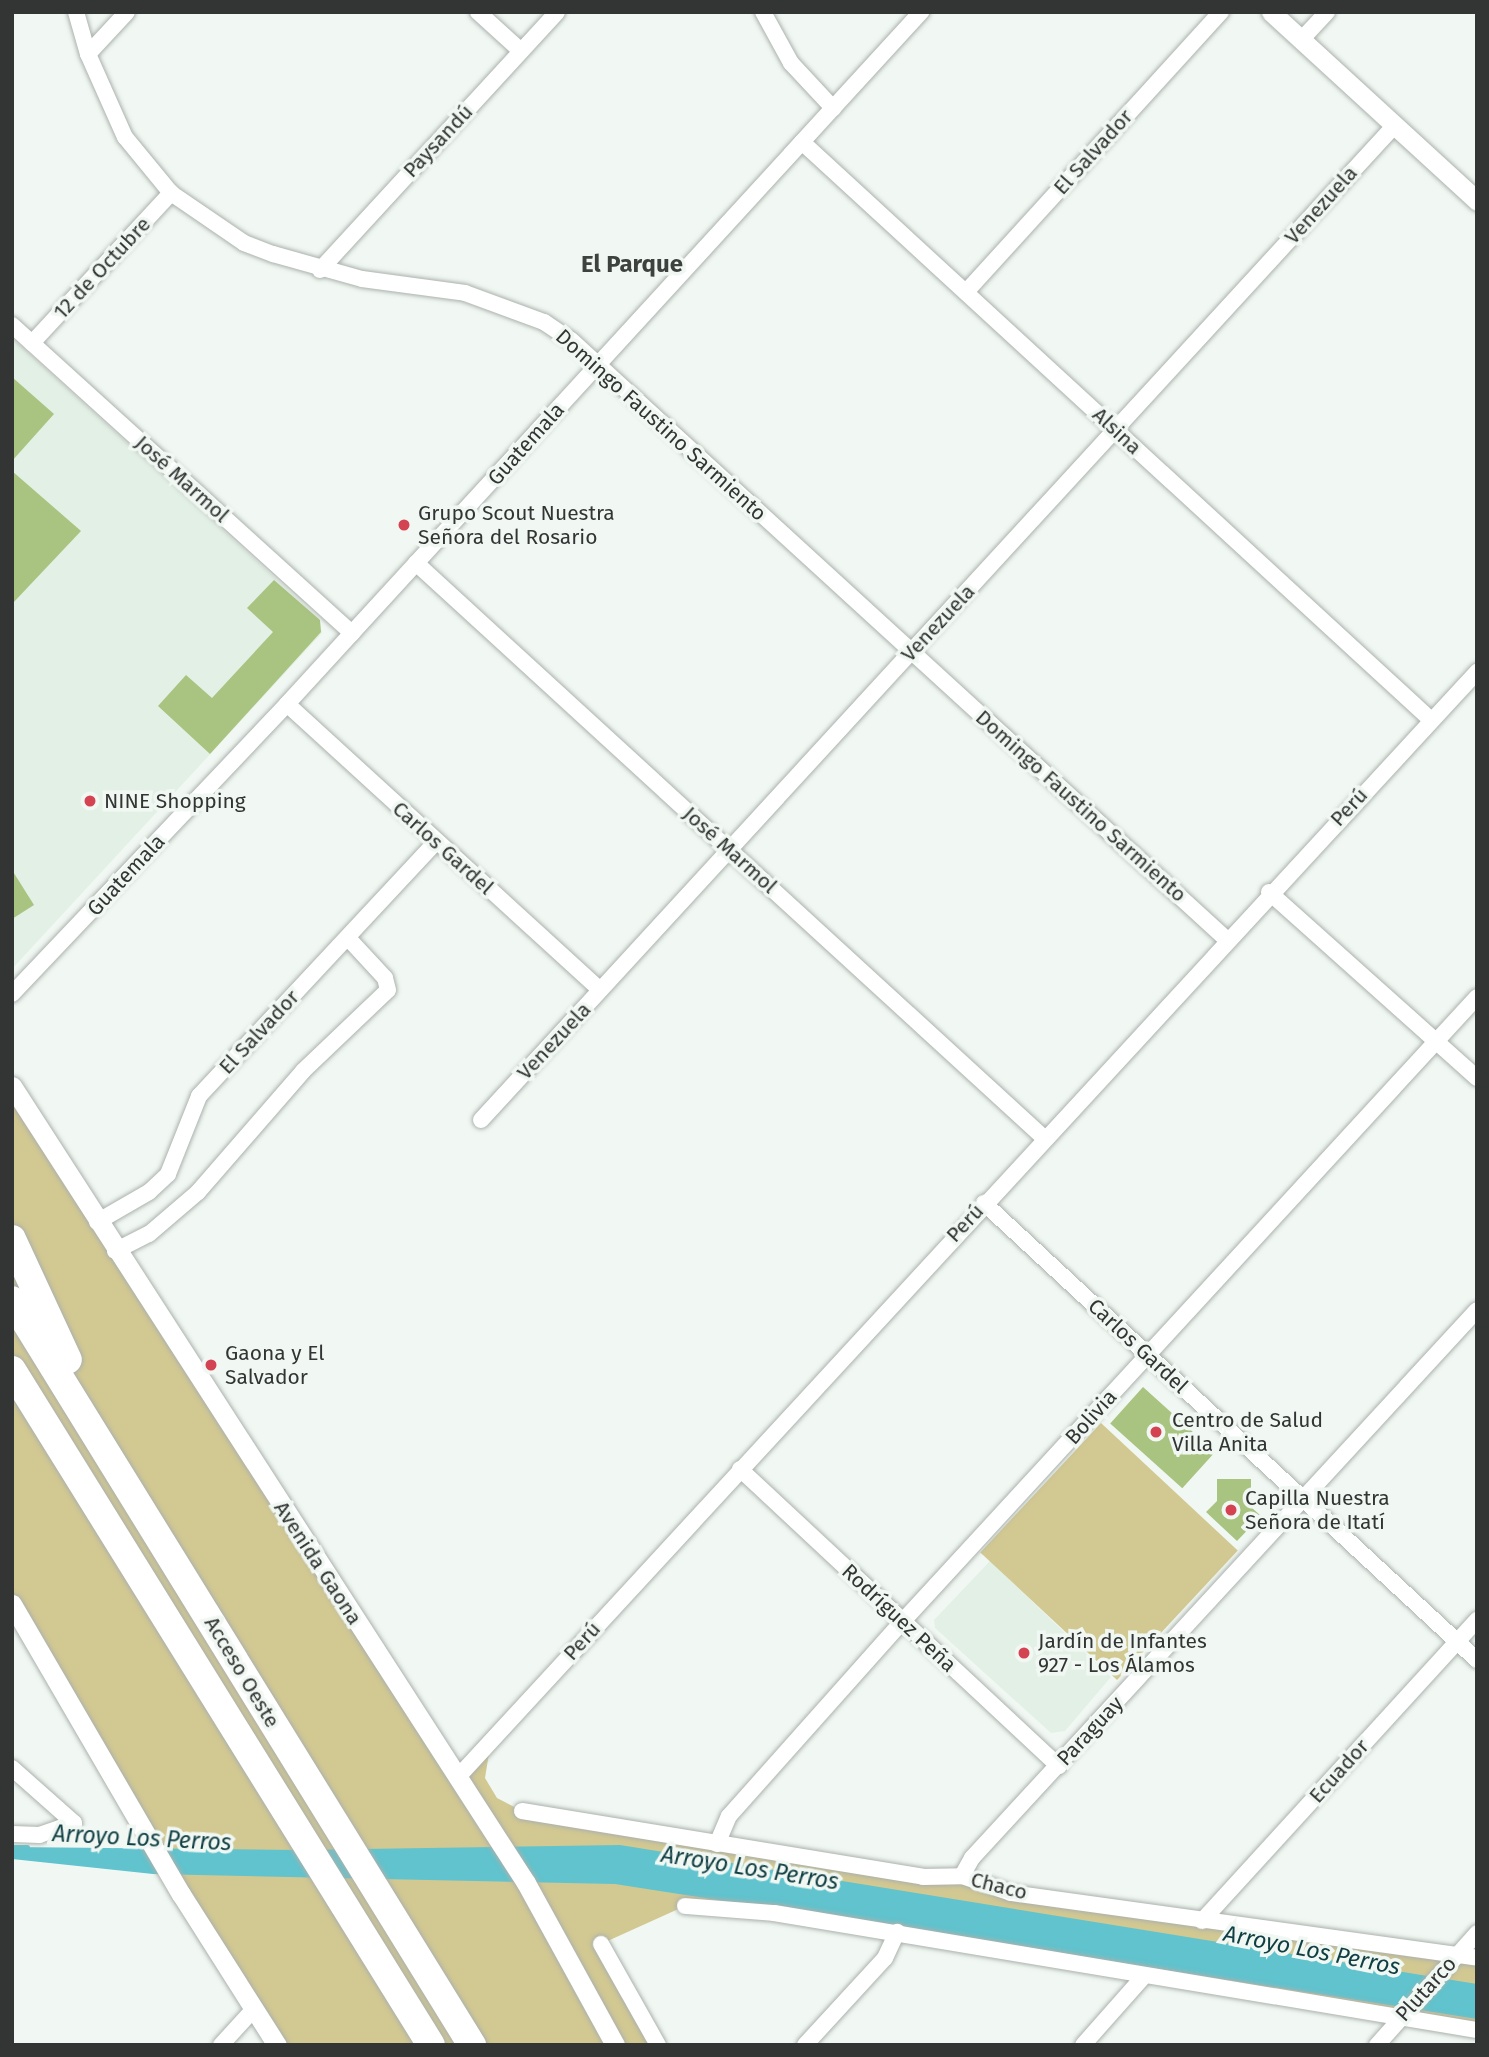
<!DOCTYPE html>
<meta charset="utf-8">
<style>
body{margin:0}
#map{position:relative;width:1489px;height:2057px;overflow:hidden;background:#f1f8f3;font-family:"Fira Sans",sans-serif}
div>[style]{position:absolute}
.built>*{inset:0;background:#e3f0e5}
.green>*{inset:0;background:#d2c892;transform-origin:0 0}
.water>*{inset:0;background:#60c3ce}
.stream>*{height:5px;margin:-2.5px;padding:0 2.5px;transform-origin:2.5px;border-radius:2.5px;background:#60c3ce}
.building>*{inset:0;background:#a9c380;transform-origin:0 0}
.roads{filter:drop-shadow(0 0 2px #abb1ac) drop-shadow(0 0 2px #abb1ac)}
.minor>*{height:16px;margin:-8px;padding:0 8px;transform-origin:8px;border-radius:8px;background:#fff}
.tertiary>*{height:19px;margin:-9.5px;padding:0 9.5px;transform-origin:9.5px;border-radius:9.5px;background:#fff}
.motorway>*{height:28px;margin:-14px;padding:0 14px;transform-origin:14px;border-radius:14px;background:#fff}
.dots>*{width:19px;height:19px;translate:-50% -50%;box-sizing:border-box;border:4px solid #f1f8f3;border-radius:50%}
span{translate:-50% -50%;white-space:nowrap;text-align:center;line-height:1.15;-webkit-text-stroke:7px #f1f8f3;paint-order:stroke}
.street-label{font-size:21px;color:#323533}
.poi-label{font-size:21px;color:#323533}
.left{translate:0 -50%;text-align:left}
.water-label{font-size:23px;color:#0f3e43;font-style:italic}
.quarter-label{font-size:24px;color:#3d423e;font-weight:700}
.frame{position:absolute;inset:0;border:14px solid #323533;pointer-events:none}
</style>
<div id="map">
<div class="built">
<div style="clip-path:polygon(12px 338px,319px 618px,322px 633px,12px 969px)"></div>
<div style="clip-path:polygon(990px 1561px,1111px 1677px,1065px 1731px,1051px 1733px,935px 1628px,934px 1620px)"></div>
</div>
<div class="green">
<div style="clip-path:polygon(12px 1086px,457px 1778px,491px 1741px,485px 1778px,497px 1798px,522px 1811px,990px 1887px,1477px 1958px,1477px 2030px,685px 1906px,601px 1944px,658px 2045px,277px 2045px,12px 1604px)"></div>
<div style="left:1101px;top:1423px;width:187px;height:177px;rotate:43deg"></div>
</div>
<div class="water">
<div style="clip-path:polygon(620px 1845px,1477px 1984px,1477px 2019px,615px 1884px,153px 1874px,12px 1859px,12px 1847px,298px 1850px)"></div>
</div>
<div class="stream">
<div style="left:12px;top:1847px;width:15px"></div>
</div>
<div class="building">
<div style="clip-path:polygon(12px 377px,54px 414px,12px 461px)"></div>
<div style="clip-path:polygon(12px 471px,81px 531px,12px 604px)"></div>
<div style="clip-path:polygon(274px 580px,320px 620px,321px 632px,210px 754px,158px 706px,186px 675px,212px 698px,273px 632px,247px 608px)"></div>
<div style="clip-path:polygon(12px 870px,34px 905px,12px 919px)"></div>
<div style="left:1143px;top:1387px;width:97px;height:49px;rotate:42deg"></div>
<div style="clip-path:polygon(1217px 1479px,1251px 1479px,1251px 1507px,1261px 1516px,1237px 1541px,1206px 1512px,1217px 1501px)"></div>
</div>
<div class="roads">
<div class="minor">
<div style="left:76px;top:12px;width:44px;rotate:74.1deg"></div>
<div style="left:88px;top:54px;width:91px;rotate:66deg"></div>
<div style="left:125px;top:137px;width:72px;rotate:50.6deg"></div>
<div style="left:171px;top:193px;width:88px;rotate:34.4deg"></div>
<div style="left:244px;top:243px;width:31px;rotate:21deg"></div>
<div style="left:273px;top:254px;width:92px;rotate:15.7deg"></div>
<div style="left:362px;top:279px;width:104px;rotate:7.7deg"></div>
<div style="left:465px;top:293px;width:84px;rotate:20.2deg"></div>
<div style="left:544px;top:322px;width:32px;rotate:34deg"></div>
<div style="left:571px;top:340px;width:888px;rotate:42.44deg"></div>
<div style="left:478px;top:12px;width:58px;rotate:42.2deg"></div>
<div style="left:763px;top:12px;width:58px;rotate:61.2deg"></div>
<div style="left:791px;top:63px;width:62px;rotate:47deg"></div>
<div style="left:1301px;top:40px;width:38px;rotate:-47deg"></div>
<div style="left:88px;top:54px;width:57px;rotate:-47.1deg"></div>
<div style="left:802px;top:142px;width:854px;rotate:42.58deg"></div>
<div style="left:320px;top:270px;width:350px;rotate:-47.4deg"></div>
<div style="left:966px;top:292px;width:379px;rotate:-47.7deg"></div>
<div style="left:12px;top:325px;width:459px;rotate:42.2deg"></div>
<div style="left:32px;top:343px;width:205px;rotate:-47.2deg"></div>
<div style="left:416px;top:563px;width:851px;rotate:42.48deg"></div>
<div style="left:287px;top:704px;width:424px;rotate:42.4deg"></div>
<div style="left:1269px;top:892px;width:279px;rotate:41.8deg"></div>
<div style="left:12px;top:994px;width:400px;rotate:-46.5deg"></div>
<div style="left:287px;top:704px;width:939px;rotate:-47.5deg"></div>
<div style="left:481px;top:1120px;width:1350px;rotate:-47.43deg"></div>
<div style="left:984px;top:1203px;width:672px;rotate:42.83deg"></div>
<div style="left:97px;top:1222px;width:60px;rotate:-30deg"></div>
<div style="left:149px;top:1192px;width:26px;rotate:-43deg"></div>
<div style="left:168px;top:1174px;width:84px;rotate:-68.3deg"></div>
<div style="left:199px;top:1096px;width:346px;rotate:-47deg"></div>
<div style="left:115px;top:1251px;width:38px;rotate:-27deg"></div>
<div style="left:149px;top:1234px;width:65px;rotate:-40.6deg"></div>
<div style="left:198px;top:1192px;width:160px;rotate:-49deg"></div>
<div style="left:303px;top:1071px;width:117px;rotate:-43.6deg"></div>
<div style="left:388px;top:990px;width:12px;rotate:-104deg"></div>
<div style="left:385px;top:978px;width:54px;rotate:-132.8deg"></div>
<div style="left:740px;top:1469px;width:436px;rotate:43deg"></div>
<div style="left:12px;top:1768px;width:83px;rotate:41.6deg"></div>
<div style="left:74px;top:1823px;width:36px;rotate:161deg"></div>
<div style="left:40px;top:1835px;width:28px;rotate:-178deg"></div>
<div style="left:457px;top:1778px;width:1505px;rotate:-47.32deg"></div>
<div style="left:522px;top:1811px;width:406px;rotate:9.3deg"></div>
<div style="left:923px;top:1877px;width:39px;rotate:-1deg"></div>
<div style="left:962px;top:1876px;width:52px;rotate:19.1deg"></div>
<div style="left:1011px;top:1893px;width:471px;rotate:7.9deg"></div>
<div style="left:717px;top:1844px;width:30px;rotate:-67deg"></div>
<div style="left:729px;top:1816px;width:261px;rotate:-48.3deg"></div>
<div style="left:903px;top:1621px;width:848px;rotate:-47.39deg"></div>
<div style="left:962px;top:1876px;width:21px;rotate:-61deg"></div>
<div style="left:972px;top:1858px;width:745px;rotate:-47.34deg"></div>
<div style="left:685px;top:1906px;width:89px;rotate:4.5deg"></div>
<div style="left:774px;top:1913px;width:713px;rotate:9.45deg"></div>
<div style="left:1202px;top:1921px;width:408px;rotate:-47.6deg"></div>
<div style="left:601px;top:1944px;width:116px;rotate:60.6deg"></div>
<div style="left:221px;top:2045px;width:47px;rotate:-47.6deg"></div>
<div style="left:805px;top:2045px;width:118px;rotate:-47.4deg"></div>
<div style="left:885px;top:1958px;width:29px;rotate:-65deg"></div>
<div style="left:1083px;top:2045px;width:92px;rotate:-48.5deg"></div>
<div style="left:1377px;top:2045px;width:150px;rotate:-48.2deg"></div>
</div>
<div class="tertiary">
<div style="left:1271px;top:12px;width:280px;rotate:42.5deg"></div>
<div style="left:12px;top:1086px;width:948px;rotate:57.18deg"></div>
<div style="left:526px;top:1883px;width:185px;rotate:61.2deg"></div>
<div style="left:12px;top:1604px;width:336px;rotate:59.8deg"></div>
<div style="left:181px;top:1894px;width:179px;rotate:57.6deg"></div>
</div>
<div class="motorway">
<div style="left:12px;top:1239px;width:133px;rotate:65.2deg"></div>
<div style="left:12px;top:1300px;width:876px;rotate:58.31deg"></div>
<div style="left:12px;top:1370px;width:794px;rotate:58.17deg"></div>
</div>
</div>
<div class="dots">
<div style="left:404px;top:525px;background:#d44351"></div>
<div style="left:90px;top:801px;background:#d44351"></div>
<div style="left:211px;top:1365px;background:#d44351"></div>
<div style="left:1156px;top:1432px;background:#d44351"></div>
<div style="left:1231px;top:1510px;background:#d44351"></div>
<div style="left:1024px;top:1653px;background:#d44351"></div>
</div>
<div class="street-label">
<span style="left:438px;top:141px;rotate:-47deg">Paysandú</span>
<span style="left:1093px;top:152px;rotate:-48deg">El Salvador</span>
<span style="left:1321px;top:205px;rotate:-48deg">Venezuela</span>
<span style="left:102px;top:268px;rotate:-47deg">12 de Octubre</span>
<span style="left:661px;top:425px;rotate:42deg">Domingo Faustino Sarmiento</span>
<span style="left:1117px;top:431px;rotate:43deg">Alsina</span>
<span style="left:526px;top:444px;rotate:-48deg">Guatemala</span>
<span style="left:182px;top:479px;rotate:42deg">José Marmol</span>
<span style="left:938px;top:623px;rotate:-47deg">Venezuela</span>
<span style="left:1081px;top:806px;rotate:42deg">Domingo Faustino Sarmiento</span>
<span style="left:1349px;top:807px;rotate:-47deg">Perú</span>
<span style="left:443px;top:848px;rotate:42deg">Carlos Gardel</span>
<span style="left:730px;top:850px;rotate:42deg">José Marmol</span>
<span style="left:126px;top:875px;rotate:-47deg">Guatemala</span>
<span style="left:259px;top:1032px;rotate:-47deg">El Salvador</span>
<span style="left:554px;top:1041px;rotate:-47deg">Venezuela</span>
<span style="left:965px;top:1223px;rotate:-47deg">Perú</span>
<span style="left:1138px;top:1346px;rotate:43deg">Carlos Gardel</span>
<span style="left:1091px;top:1417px;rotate:-48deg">Bolivia</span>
<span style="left:318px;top:1563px;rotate:57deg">Avenida Gaona</span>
<span style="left:899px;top:1618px;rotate:43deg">Rodríguez Peña</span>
<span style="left:582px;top:1641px;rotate:-48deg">Perú</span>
<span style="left:242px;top:1672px;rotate:59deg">Acceso Oeste</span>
<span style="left:1090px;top:1731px;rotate:-47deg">Paraguay</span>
<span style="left:1339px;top:1771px;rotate:-48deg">Ecuador</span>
<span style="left:999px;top:1886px;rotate:14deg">Chaco</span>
<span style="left:1426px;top:1989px;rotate:-48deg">Plutarco</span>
</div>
<div class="poi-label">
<span class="left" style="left:418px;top:525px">Grupo Scout Nuestra<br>Señora del Rosario</span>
<span class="left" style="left:104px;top:801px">NINE Shopping</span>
<span class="left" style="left:225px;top:1365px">Gaona y El<br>Salvador</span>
<span class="left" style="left:1172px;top:1432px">Centro de Salud<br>Villa Anita</span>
<span class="left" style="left:1245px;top:1510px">Capilla Nuestra<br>Señora de Itatí</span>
<span class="left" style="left:1038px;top:1653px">Jardín de Infantes<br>927 - Los Álamos</span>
</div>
<div class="water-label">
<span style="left:142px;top:1838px;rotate:3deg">Arroyo Los Perros</span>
<span style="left:750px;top:1868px;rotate:9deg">Arroyo Los Perros</span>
<span style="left:1312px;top:1950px;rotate:11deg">Arroyo Los Perros</span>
</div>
<div class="quarter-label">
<span style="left:632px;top:265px">El Parque</span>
</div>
<div class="frame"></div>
</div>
